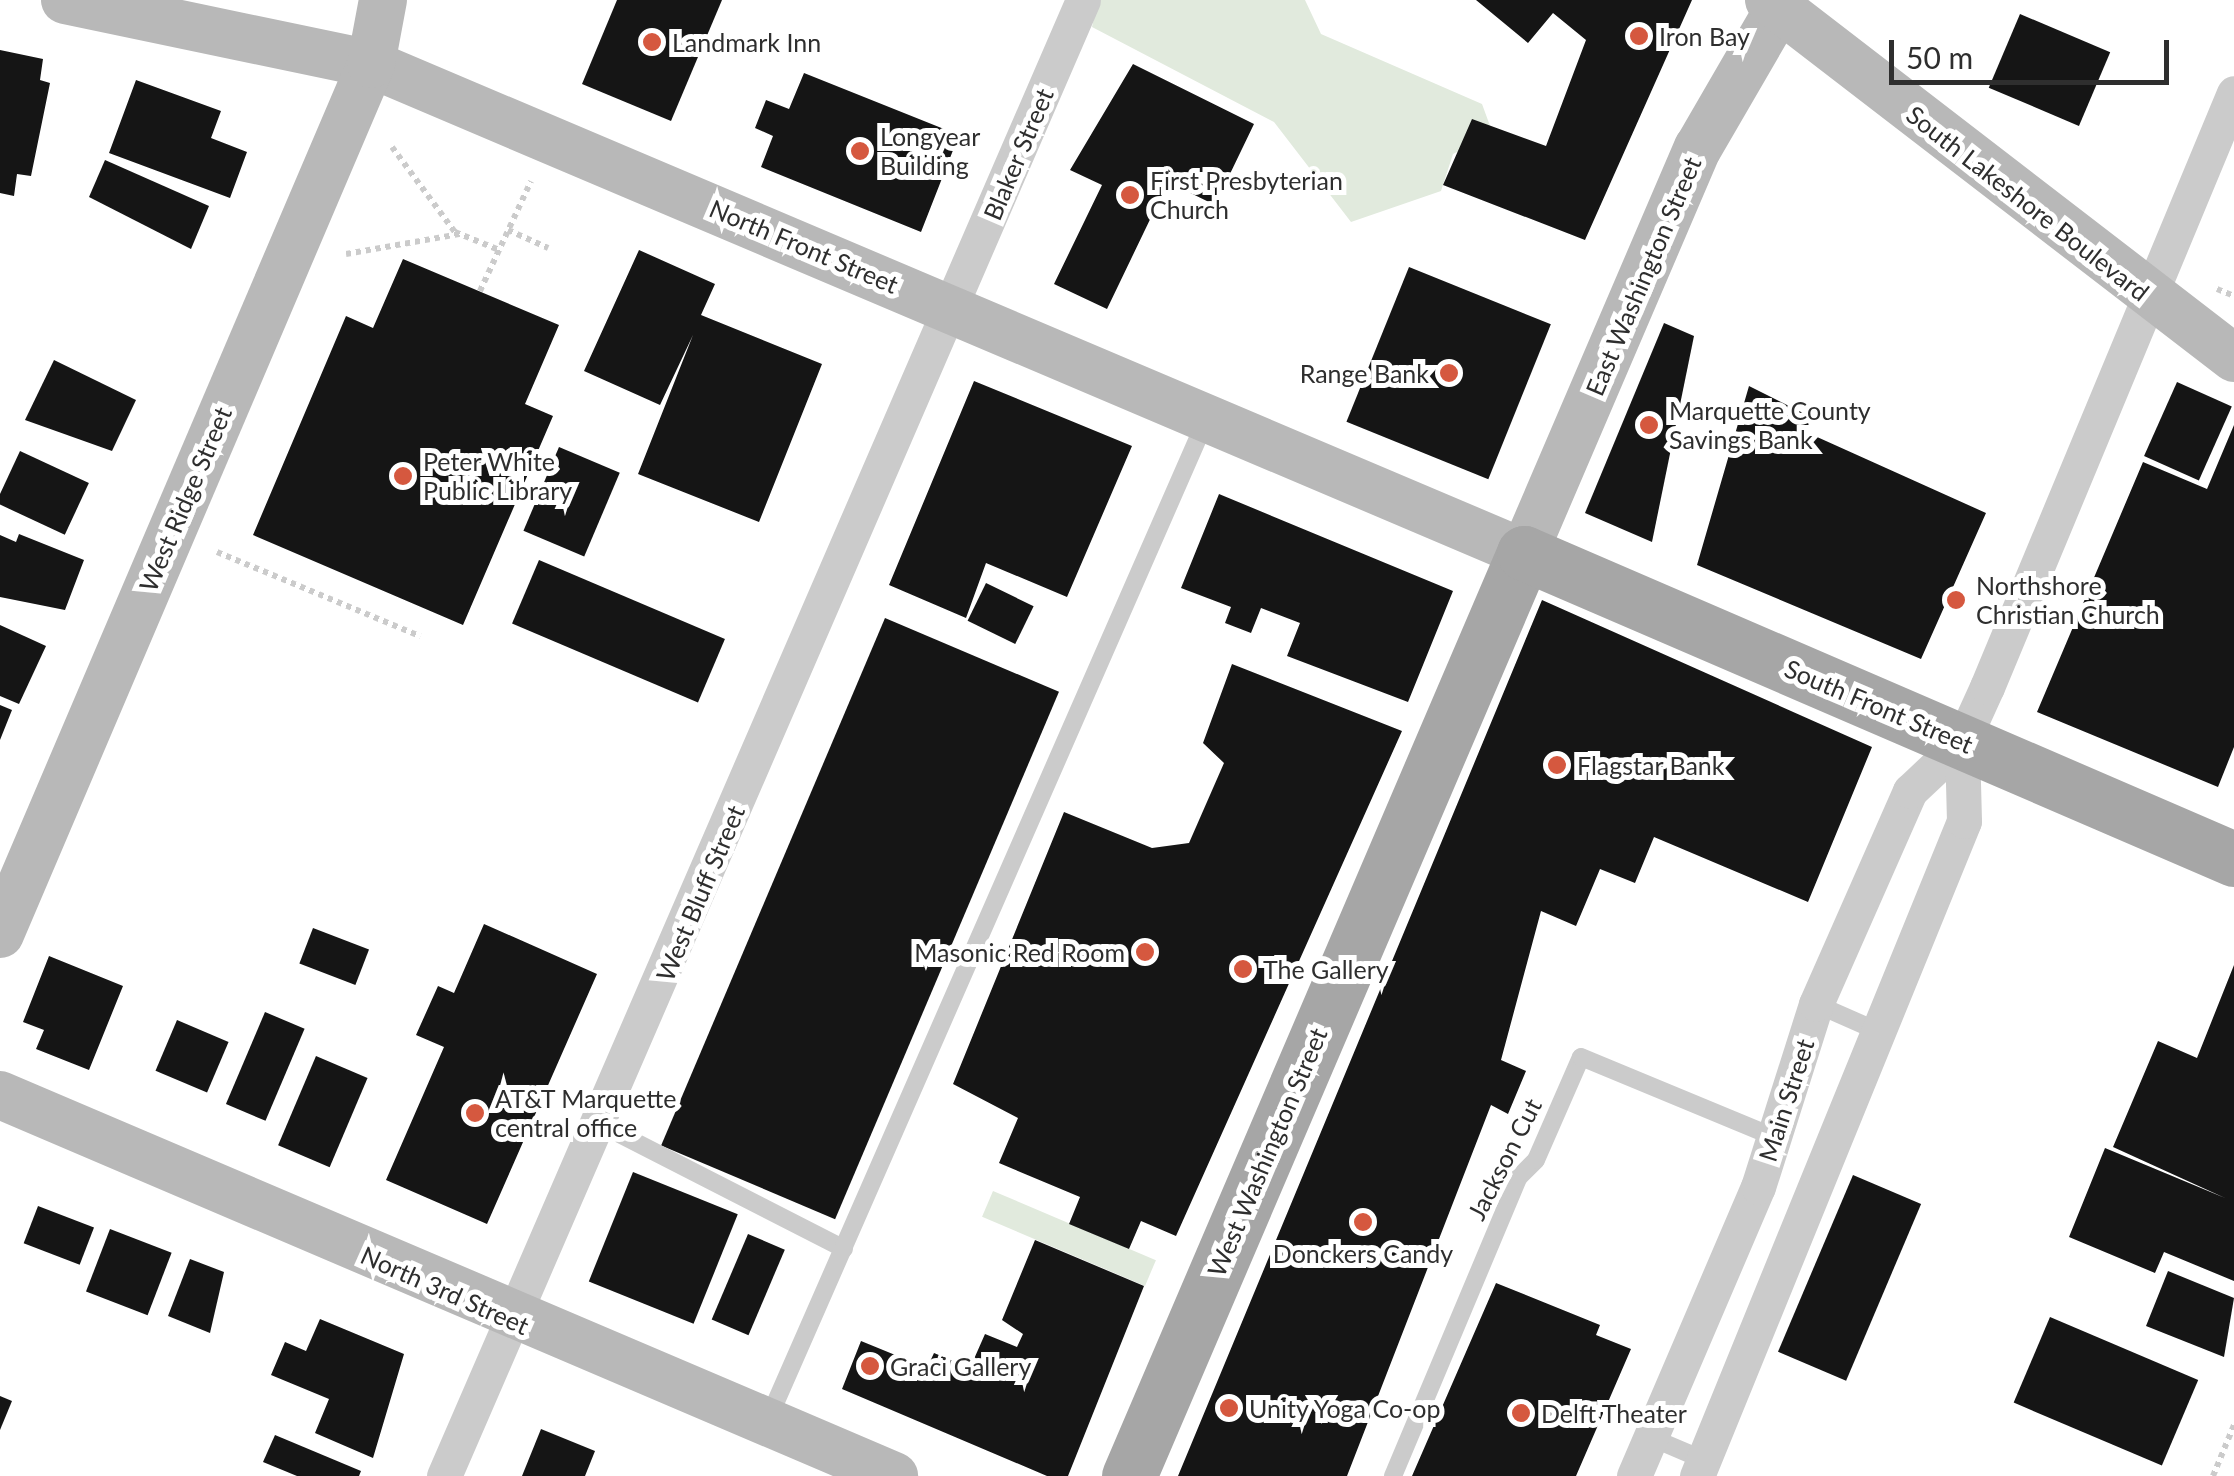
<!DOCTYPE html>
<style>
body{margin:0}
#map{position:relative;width:2234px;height:1476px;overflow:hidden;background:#fff;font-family:Lato,sans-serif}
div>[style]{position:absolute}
.green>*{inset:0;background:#e1eadd;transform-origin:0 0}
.building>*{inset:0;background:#151515;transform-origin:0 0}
.path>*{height:6px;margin-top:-3px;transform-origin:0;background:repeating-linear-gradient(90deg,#cbcbcb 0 5px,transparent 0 10px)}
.lane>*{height:18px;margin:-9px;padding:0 9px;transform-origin:9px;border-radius:9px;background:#cbcbcb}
.street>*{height:35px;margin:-17.5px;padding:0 17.5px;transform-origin:17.5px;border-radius:17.5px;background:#cbcbcb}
.secondary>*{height:48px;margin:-24px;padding:0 24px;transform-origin:24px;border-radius:24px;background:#b8b8b8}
.primary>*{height:55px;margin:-27.5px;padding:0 27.5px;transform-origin:27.5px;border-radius:27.5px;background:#a6a6a6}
.dots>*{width:28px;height:28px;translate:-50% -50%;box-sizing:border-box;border:5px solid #fff;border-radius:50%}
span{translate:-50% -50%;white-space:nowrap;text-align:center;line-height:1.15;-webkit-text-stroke:10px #fff;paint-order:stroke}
.poi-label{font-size:25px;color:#2e2e2e}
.left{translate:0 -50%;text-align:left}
.right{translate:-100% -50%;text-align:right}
.street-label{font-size:25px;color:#2e2e2e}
.scale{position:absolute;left:1889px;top:40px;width:280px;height:45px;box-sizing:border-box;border:5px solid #2e2e2e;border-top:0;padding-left:12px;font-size:30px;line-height:35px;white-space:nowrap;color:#2e2e2e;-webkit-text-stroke:8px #fff;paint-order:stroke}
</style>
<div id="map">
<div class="green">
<div style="clip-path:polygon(1098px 0,1305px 0,1321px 34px,1482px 104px,1493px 134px,1453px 154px,1441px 191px,1351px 222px,1274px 122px,1092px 27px)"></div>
<div style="left:993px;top:1191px;width:177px;height:28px;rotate:23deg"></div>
</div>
<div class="building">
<div style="clip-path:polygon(617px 0,722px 0,671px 121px,582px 84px)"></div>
<div style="clip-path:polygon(1476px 0,1692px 0,1585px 240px,1443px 185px,1472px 119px,1546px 146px,1586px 40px,1553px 13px,1528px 43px)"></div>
<div style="left:2020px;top:14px;width:98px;height:80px;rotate:23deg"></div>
<div style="clip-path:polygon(0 50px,43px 59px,40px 80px,50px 83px,31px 176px,17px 174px,14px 196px,0 193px)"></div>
<div style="clip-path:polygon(1133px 64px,1254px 124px,1215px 205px,1168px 182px,1107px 309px,1054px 284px,1102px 185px,1070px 170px)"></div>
<div style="clip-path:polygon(804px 73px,959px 135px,921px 232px,761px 167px,773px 136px,755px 128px,766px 100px,789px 109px)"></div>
<div style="clip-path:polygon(136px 80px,221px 111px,211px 138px,247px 152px,230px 198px,109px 153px)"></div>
<div style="clip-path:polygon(105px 160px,209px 206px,191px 249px,89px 197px)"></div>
<div style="clip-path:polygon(639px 250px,715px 284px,701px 315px,822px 364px,759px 522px,638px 474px,693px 335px,660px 405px,584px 371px)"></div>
<div style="clip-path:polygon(403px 259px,559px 325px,525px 404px,553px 416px,463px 625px,253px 535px,346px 316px,373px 328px)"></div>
<div style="left:1409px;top:267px;width:153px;height:167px;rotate:22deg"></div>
<div style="clip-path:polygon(1664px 323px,1694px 336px,1652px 542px,1585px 513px)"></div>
<div style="clip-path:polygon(54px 360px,136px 400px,112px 451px,25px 420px)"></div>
<div style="clip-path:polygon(974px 381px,1132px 446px,1067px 597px,986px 563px,966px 618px,889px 585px)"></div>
<div style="left:2177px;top:382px;width:60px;height:81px;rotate:24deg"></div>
<div style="clip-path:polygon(1749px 386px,1811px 417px,1806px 432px,1986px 513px,1921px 659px,1697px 565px)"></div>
<div style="clip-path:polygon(2234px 425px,2234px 747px,2218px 787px,2037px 712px,2143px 462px,2207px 489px)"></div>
<div style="left:559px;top:447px;width:66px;height:91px;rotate:23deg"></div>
<div style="left:20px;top:451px;width:76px;height:57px;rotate:25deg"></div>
<div style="clip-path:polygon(1219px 494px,1453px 591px,1408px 702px,1287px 656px,1300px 623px,1261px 608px,1251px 633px,1225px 623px,1231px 607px,1181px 588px)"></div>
<div style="clip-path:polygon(19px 534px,84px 560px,65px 610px,0 597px,0 535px,16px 542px)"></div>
<div style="left:539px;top:560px;width:202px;height:69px;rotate:23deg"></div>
<div style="left:986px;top:583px;width:53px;height:42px;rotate:26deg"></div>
<div style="clip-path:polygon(1542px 600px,1872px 747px,1808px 902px,1654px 837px,1635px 883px,1600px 869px,1576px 926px,1541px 911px,1501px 1060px,1526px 1071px,1508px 1114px,1491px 1105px,1347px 1476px,1178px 1476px)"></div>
<div style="left:885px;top:618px;width:189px;height:573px;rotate:23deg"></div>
<div style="clip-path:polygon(0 625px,46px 646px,19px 704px,0 696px)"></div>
<div style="clip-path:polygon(1232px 664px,1402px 731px,1176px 1236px,1141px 1221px,1129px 1249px,1069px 1224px,1080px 1197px,999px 1163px,1018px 1118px,953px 1084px,1064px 812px,1152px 848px,1189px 843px,1224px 763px,1203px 743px)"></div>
<div style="clip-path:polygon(0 705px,12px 710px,0 740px)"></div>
<div style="clip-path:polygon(484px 924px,597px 974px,487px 1224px,386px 1180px,444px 1047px,416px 1035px,438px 986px,454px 993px)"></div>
<div style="left:313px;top:928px;width:60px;height:38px;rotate:21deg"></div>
<div style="clip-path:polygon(49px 956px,123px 986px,89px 1070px,36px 1049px,44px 1030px,23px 1022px)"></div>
<div style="clip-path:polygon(2234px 965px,2234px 1281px,2164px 1252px,2155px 1273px,2069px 1237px,2105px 1148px,2225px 1198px,2113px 1147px,2158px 1041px,2197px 1058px)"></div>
<div style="left:265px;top:1012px;width:43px;height:100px;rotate:23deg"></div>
<div style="left:177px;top:1020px;width:56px;height:55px;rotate:23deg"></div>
<div style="left:316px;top:1056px;width:56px;height:97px;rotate:23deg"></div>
<div style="left:633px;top:1172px;width:113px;height:118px;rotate:22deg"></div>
<div style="left:1853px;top:1175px;width:74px;height:192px;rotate:23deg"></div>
<div style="left:38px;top:1206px;width:60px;height:40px;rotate:21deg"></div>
<div style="left:110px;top:1229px;width:66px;height:67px;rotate:21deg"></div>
<div style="left:748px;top:1234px;width:40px;height:93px;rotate:23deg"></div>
<div style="clip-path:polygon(1035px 1240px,1144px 1286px,1068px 1476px,1047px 1476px,842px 1389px,861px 1341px,927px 1368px,934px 1353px,970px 1368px,985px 1334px,1017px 1347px,1023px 1334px,1002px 1320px)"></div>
<div style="clip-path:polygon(190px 1259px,224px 1272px,210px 1333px,168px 1316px)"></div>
<div style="clip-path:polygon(2168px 1271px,2234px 1298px,2224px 1357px,2146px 1326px)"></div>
<div style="clip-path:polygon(1496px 1283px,1600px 1325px,1596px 1335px,1631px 1349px,1576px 1476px,1412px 1476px)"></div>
<div style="left:2050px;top:1317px;width:161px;height:93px;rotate:23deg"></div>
<div style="clip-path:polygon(320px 1319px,404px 1354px,373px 1458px,315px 1433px,329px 1399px,271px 1375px,285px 1342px,306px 1351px)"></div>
<div style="clip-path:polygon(0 1396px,12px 1401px,0 1430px)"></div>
<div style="clip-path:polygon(541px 1429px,595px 1451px,585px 1476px,522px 1476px)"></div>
<div style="clip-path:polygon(275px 1435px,361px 1471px,359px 1476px,297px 1476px,263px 1462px)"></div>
</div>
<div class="path">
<div style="left:392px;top:147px;width:106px;rotate:53.5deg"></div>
<div style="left:455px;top:232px;width:48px;rotate:22.2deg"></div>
<div style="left:508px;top:230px;width:44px;rotate:24.2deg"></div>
<div style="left:346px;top:254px;width:116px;rotate:-10deg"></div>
<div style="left:2217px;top:289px;width:18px;rotate:22deg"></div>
<div style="left:480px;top:291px;width:121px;rotate:-65.1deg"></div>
<div style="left:217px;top:552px;width:220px;rotate:22.5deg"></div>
<div style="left:2213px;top:1476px;width:55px;rotate:-67.6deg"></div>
</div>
<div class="lane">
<div style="left:1816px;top:1004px;width:62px;rotate:23.7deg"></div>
<div style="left:600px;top:1124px;width:274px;rotate:27.1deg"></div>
<div style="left:767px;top:1422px;width:1094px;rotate:-66.34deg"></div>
<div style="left:1650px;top:1437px;width:59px;rotate:23.1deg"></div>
<div style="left:1393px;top:1476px;width:323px;rotate:-67.2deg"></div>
<div style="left:1518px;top:1178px;width:25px;rotate:-45deg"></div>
<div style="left:1536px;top:1160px;width:112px;rotate:-66.4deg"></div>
<div style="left:1581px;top:1057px;width:209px;rotate:22.5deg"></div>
</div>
<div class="street">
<div style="left:444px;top:1476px;width:1608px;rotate:-66.59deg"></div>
<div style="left:1634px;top:1476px;width:314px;rotate:-66.8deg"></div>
<div style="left:1758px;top:1187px;width:192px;rotate:-72.4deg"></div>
<div style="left:1816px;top:1004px;width:233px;rotate:-66.2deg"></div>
<div style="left:1910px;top:791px;width:71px;rotate:-43.3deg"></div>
<div style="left:1962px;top:742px;width:60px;rotate:-65.6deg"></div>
<div style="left:1987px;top:687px;width:643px;rotate:-67.42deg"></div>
<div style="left:1697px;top:1476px;width:707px;rotate:-67.82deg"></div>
<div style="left:1964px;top:821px;width:79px;rotate:-91.5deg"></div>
</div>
<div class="secondary">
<div style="left:65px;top:0;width:313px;rotate:11.8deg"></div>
<div style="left:371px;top:64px;width:1252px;rotate:22.98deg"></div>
<div style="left:1524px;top:553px;width:441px;rotate:-66.8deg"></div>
<div style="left:1698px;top:148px;width:162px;rotate:-59.9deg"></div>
<div style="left:1769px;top:0;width:587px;rotate:37.59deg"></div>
<div style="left:0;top:934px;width:946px;rotate:-66.9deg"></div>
<div style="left:371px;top:64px;width:65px;rotate:-79.4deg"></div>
<div style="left:0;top:1095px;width:972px;rotate:23.08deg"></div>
</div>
<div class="primary">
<div style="left:1129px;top:1476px;width:1004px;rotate:-66.83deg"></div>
<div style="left:1524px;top:553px;width:773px;rotate:23.32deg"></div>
</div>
<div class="dots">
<div style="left:1639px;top:36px;background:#d5583f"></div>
<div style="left:652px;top:42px;background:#d5583f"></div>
<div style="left:860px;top:151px;background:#d5583f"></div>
<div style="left:1130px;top:195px;background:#d5583f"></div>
<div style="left:1449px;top:373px;background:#d5583f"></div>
<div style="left:1649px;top:425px;background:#d5583f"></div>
<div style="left:403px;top:476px;background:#d5583f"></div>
<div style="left:1956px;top:600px;background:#d5583f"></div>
<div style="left:1557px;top:765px;background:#d5583f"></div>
<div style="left:1145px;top:952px;background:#d5583f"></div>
<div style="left:1243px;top:969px;background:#d5583f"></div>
<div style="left:475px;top:1113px;background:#d5583f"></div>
<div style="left:1363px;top:1222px;background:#d5583f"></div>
<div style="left:870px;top:1366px;background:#d5583f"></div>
<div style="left:1229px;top:1408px;background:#d5583f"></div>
<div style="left:1521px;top:1413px;background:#d5583f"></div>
</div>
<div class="poi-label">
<span class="left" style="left:1659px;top:36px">Iron Bay</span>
<span class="left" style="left:672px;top:42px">Landmark Inn</span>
<span class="left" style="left:880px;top:151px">Longyear<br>Building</span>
<span class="left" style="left:1150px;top:195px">First Presbyterian<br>Church</span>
<span class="right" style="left:1429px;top:373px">Range Bank</span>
<span class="left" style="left:1669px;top:425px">Marquette County<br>Savings Bank</span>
<span class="left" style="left:423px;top:476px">Peter White<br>Public Library</span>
<span class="left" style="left:1976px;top:600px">Northshore<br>Christian Church</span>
<span class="left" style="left:1577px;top:765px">Flagstar Bank</span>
<span class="right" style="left:1125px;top:952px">Masonic Red Room</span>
<span class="left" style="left:1263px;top:969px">The Gallery</span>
<span class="left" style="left:495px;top:1113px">AT&amp;T Marquette<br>central office</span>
<span style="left:1363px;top:1253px">Donckers Candy</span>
<span class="left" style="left:890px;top:1366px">Graci Gallery</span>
<span class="left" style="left:1249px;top:1408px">Unity Yoga Co-op</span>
<span class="left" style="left:1541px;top:1413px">Delft Theater</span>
</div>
<div class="street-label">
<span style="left:1018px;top:154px;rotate:-67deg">Blaker Street</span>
<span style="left:2028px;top:203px;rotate:38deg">South Lakeshore Boulevard</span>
<span style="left:804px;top:246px;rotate:23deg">North Front Street</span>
<span style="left:1643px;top:276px;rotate:-67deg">East Washington Street</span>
<span style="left:185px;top:499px;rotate:-67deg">West Ridge Street</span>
<span style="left:1879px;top:706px;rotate:23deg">South Front Street</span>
<span style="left:700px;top:893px;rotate:-67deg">West Bluff Street</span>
<span style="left:1786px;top:1100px;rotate:-72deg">Main Street</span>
<span style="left:1267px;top:1152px;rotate:-67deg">West Washington Street</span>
<span style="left:1504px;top:1159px;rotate:-63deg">Jackson Cut</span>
<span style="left:445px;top:1290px;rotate:24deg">North 3rd Street</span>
</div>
<div class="scale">50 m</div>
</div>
